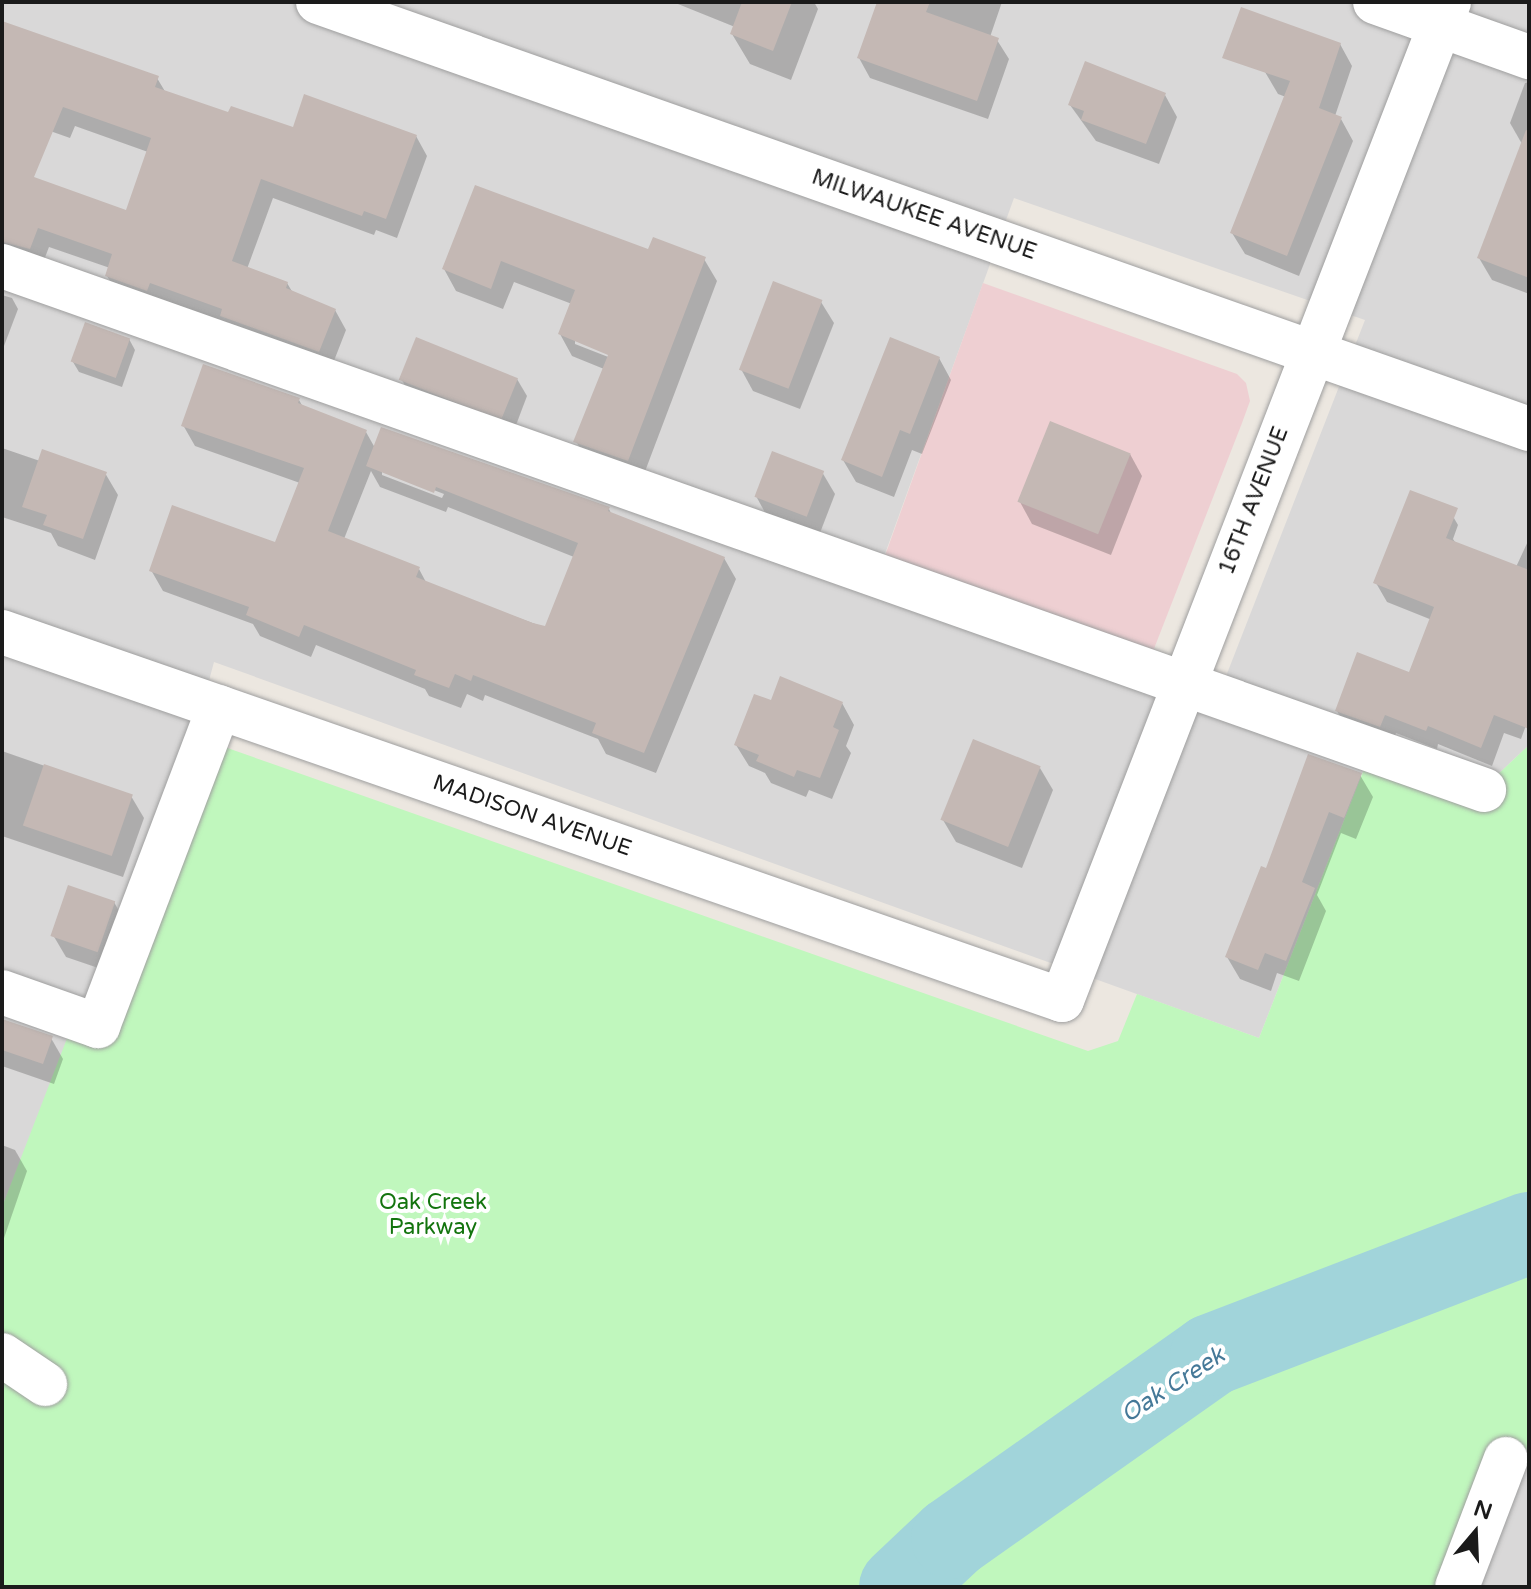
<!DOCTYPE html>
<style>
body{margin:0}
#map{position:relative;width:1531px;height:1589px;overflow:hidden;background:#ece7e0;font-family:"Varela Round",sans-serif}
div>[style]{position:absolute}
.residential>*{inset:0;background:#d9d8d8}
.commercial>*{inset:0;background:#eecfd2}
.park>*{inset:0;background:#c0f7bd}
.shadow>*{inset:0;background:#0003}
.river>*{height:82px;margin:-41px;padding:0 41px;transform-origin:41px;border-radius:41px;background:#a1d4da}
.building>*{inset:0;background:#c4b8b4;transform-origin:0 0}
.roads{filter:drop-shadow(0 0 2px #9f9f9f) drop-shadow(0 0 2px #9f9f9f)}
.minor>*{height:44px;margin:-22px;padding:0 22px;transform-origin:22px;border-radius:22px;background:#fff}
span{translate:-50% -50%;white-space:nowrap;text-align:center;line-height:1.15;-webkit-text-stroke:8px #fff;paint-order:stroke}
.street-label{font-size:22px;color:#1b1b1b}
.park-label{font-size:22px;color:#13740e}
.water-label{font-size:24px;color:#457998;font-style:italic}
.frame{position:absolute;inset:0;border:4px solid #1b1b1b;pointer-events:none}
.north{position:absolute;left:1435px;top:1493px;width:80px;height:80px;-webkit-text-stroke:6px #fff;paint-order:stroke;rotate:19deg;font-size:22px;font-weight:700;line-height:32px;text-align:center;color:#1b1b1b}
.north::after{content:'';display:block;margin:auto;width:28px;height:36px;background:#1b1b1b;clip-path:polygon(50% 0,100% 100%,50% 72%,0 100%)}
</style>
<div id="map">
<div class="residential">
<div style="clip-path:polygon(evenodd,2px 2px,1529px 2px,1529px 745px,1494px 778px,1366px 764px,1259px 1038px,214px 662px,194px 736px,2px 1207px,2px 2px,1014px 198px,1365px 320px,1214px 707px,873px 587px,1014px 198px)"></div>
<div style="clip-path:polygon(1529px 1448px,1529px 1587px,1470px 1587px,1521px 1454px)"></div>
</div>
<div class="commercial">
<div style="clip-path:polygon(983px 283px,1237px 374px,1246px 383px,1250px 401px,1242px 423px,1150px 659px,882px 564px)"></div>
</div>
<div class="park">
<div style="clip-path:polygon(216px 744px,1088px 1051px,1118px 1041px,1137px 994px,1259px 1038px,1366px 764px,1494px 778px,1529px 745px,1529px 1448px,1521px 1454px,1443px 1587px,2px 1587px,2px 1207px,71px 1028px)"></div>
</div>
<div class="shadow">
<div style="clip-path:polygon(673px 2px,814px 2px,818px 9px,791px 80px,750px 64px,732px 34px,735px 27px)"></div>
<div style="clip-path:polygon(879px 2px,1002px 2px,990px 37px,997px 40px,1009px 59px,988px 119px,870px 78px,859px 58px)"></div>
<div style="clip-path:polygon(2px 23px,157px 78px,166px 93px,230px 115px,294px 130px,416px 136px,427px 156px,397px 238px,376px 230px,374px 235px,273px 198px,247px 269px,287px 283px,293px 293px,335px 310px,346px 330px,330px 371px,119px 296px,107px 276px,110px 268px,49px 247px,41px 268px,2px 261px,2px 218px,127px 212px,148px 152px,75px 126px,70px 138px,2px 114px)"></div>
<div style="clip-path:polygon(1340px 44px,1352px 66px,1335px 116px,1341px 119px,1353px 141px,1299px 276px,1245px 254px,1232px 233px,1286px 97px,1278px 94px,1265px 72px)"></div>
<div style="clip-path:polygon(1529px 82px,1529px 147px,1522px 144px,1510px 123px,1525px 83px)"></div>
<div style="clip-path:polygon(1165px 95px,1177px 117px,1159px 164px,1096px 141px,1070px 105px)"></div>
<div style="clip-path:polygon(evenodd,476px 188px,649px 252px,704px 259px,717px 281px,641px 482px,588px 463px,576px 441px,604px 369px,572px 356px,560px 334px,572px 304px,514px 282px,503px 309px,456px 291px,444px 269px,476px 188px,575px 339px,618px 357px,616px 360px,575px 344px,575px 339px)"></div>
<div style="clip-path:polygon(1529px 192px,1529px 294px,1492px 280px,1479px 258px)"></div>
<div style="clip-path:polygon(2px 295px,12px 298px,18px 309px,4px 346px)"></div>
<div style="clip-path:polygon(821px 302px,834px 323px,800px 409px,753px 391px,741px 369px)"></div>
<div style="clip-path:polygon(129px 339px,135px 350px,122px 387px,79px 372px,73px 362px)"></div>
<div style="clip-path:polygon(939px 358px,951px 380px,922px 454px,912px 450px,894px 497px,856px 482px,843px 460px)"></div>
<div style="clip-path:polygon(517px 379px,527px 396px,513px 433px,411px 397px,402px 380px)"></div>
<div style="clip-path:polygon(evenodd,299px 400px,303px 407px,366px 432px,375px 448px,609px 509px,612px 515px,724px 558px,736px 579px,656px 773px,606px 754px,598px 739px,485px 695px,483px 701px,467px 694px,461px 708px,429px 696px,425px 689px,316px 645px,311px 657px,260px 636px,253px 624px,163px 591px,151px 570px,276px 545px,300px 483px,195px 446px,183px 425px,299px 400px,382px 470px,444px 494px,442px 498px,382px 475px,382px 470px,299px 400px,371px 471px,380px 487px,446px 512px,448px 507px,574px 557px,546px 628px,427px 584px,419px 569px,344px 539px,371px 471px)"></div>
<div style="clip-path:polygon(2px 448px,40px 461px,105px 473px,118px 495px,95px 560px,58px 546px,51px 533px,2px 517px)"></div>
<div style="clip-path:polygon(1130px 454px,1142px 476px,1111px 555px,1032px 524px,1020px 502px)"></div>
<div style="clip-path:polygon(822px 472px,835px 494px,818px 538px,768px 518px,756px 496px)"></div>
<div style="clip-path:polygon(1447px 506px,1458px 525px,1453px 539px,1457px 545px,1516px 567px,1529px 539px,1529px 717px,1521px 739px,1504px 733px,1492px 766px,1438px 744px,1437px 749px,1396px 733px,1391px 745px,1348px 730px,1337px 711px,1411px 675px,1432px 620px,1387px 602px,1376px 583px)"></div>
<div style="clip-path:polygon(772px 703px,842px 703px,854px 725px,846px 746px,851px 753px,832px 799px,809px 790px,806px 797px,771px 783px,765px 773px,749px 766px,736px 745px)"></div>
<div style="clip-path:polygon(2px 751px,131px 796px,144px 818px,123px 877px,2px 836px)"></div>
<div style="clip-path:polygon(1040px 768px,1053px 790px,1022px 868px,956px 842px,943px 820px)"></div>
<div style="clip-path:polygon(1360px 775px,1373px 797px,1356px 839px,1341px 833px,1317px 895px,1326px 911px,1299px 981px,1277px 973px,1271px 991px,1240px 979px,1227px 957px,1267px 870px)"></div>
<div style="clip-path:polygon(114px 902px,126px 924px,110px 972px,66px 957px,53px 935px)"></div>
<div style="clip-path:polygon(2px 1021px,51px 1038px,63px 1059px,54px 1084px,2px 1066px)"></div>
<div style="clip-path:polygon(2px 1145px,15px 1150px,27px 1171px,2px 1244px)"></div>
</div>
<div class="river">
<div style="left:900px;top:1587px;width:71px;rotate:-43.3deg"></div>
<div style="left:952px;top:1538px;width:317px;rotate:-35.2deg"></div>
<div style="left:1211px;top:1355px;width:341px;rotate:-21deg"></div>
</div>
<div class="building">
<div style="clip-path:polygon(742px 2px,792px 2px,773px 51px,730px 34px)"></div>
<div style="clip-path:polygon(877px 2px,930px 2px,926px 12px,999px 38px,977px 101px,857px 58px)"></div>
<div style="clip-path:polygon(1241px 7px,1341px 43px,1319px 108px,1342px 117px,1287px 256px,1230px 233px,1290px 81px,1222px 58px)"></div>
<div style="clip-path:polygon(evenodd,2px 21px,159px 76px,155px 87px,228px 112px,231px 106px,293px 127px,304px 94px,417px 135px,386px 219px,364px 211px,362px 216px,261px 179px,232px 261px,288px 282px,286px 288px,336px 309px,319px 352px,220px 316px,222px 309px,150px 283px,147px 291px,105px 276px,112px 254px,38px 228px,30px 249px,2px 242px,2px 21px,63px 107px,151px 138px,126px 210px,34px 177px,63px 107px)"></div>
<div style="clip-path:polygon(1085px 61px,1166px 93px,1146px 144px,1081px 120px,1084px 111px,1068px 105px)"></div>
<div style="clip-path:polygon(1526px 130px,1529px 131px,1529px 278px,1477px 258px)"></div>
<div style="clip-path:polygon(475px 185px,648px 249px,653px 237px,706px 257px,628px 461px,573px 442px,608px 355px,558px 334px,575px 290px,501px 261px,491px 289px,442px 269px)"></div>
<div style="left:773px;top:281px;width:53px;height:95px;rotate:21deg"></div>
<div style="left:85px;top:322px;width:48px;height:42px;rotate:20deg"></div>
<div style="left:416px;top:337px;width:110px;height:46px;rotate:22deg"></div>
<div style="clip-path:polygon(890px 337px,940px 357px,910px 434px,900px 430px,882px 477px,841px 460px)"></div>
<div style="clip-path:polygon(203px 364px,300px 398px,298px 403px,367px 430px,328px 531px,420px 567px,416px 577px,533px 623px,545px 626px,578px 543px,436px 487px,434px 493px,366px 466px,381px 427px,610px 507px,608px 511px,725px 557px,644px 753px,592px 733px,596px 723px,473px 675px,471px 681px,455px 674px,449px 688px,414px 675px,416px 670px,304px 625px,299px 637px,246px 615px,249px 607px,149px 571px,172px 505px,275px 542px,304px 468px,181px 426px)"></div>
<div style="left:1050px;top:421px;width:87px;height:87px;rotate:22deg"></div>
<div style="clip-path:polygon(42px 449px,107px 472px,83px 539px,43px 525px,47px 515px,22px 507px)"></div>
<div style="left:772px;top:451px;width:56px;height:49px;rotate:21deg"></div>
<div style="clip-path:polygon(1410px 490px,1458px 508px,1446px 538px,1529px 570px,1529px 729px,1494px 715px,1481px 748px,1428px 726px,1426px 731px,1385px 715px,1380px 727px,1335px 711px,1357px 652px,1409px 672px,1434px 607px,1373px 583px)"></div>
<div style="clip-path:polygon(780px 676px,843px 702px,833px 727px,839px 730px,820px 778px,797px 770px,794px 777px,756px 761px,759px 755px,734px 745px,754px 694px,771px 700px)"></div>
<div style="left:973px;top:739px;width:73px;height:87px;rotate:22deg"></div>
<div style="clip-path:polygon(1308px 754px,1362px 773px,1344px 818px,1329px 812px,1302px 882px,1315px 888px,1286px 961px,1265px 953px,1258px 970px,1225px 957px,1261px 866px,1266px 868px)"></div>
<div style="left:44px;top:764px;width:94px;height:65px;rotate:19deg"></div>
<div style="left:68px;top:885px;width:50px;height:54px;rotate:19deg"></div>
<div style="clip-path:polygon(2px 1019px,53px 1036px,43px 1064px,2px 1050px)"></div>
</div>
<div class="roads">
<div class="minor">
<div style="left:318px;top:2px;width:1284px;rotate:19.42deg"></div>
<div style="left:1375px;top:2px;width:164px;rotate:19.7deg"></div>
<div style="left:2px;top:266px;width:1572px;rotate:19.47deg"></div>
<div style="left:2px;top:632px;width:1122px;rotate:19.15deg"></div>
<div style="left:1062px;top:1000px;width:1070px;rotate:-68.8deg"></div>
<div style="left:2px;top:992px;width:102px;rotate:19.5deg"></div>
<div style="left:98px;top:1026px;width:341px;rotate:-69.2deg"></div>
<div style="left:2px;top:1355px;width:52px;rotate:34deg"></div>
<div style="left:1457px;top:1587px;width:137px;rotate:-69.1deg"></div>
</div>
</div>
<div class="street-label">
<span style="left:924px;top:215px;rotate:19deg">MILWAUKEE AVENUE</span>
<span style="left:1254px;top:501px;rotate:-69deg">16TH AVENUE</span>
<span style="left:532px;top:816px;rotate:19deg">MADISON AVENUE</span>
</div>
<div class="park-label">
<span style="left:433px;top:1215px">Oak Creek<br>Parkway</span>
</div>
<div class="water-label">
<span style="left:1173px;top:1385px;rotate:-33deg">Oak Creek</span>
</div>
<div class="frame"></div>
<div class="north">N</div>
</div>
